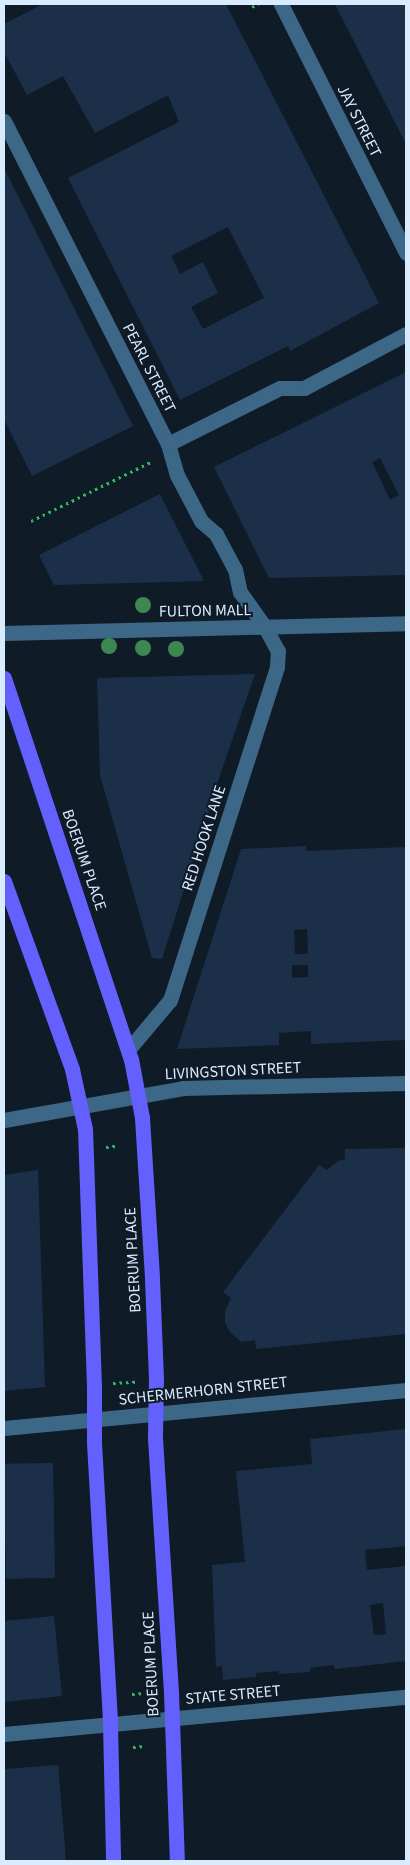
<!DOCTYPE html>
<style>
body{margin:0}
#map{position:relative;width:410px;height:1865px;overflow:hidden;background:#101b28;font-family:"Source Sans 3",sans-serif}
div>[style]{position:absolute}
.building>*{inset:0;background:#1c2f49;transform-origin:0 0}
.path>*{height:3px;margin-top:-1.5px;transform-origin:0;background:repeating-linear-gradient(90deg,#31ba5e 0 2.5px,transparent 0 6.5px)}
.minor>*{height:15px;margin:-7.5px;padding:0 7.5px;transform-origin:7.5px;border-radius:7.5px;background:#3c6787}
.major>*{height:15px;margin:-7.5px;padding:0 7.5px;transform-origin:7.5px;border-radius:7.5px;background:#6360fe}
.trees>*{width:16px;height:16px;margin:-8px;border-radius:50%;background:#3e8752}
span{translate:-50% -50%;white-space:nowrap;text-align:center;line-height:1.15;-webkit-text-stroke:4px #101b28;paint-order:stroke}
.street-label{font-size:16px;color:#d8ebff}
.frame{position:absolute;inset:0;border:5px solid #d8ebff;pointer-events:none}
</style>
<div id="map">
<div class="building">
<div style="clip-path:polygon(evenodd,43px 4px,226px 4px,379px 303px,290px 351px,288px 346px,180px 400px,68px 178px,179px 122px,168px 95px,95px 133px,63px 76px,27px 95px,4px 52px,4px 24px,43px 4px,228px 227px,264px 298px,203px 329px,191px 307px,218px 293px,203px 262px,180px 274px,171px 256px,228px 227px)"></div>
<div style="clip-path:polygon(335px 4px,406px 4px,406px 144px,375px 83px)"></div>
<div style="clip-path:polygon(4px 168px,133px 426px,32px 476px,4px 419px)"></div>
<div style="clip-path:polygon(evenodd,406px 372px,406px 575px,269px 578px,214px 467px,406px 372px,380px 458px,399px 495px,390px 500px,372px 462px,380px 458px)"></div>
<div style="clip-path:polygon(160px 494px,204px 581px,54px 585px,39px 555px)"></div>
<div style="clip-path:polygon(255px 674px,222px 769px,162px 959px,152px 958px,100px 775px,97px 678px)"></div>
<div style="clip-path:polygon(evenodd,306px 846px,306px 851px,406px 847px,406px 1040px,311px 1044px,311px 1031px,279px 1033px,279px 1045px,177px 1049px,241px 849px,306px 846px,307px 929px,308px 954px,295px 954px,294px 930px,307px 929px,306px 846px,292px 965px,308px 965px,308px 977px,292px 978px,292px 965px)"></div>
<div style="clip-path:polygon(406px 1148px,406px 1334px,256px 1349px,255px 1340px,241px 1342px,230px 1332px,225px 1323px,225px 1311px,231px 1298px,223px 1292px,319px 1165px,327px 1170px,338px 1161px,345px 1159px,345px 1149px)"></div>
<div style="clip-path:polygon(38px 1170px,45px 1387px,4px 1391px,4px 1175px)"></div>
<div style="clip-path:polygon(evenodd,406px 1429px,406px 1546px,365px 1550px,367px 1570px,406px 1566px,406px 1661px,335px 1669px,334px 1665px,310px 1668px,310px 1672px,279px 1674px,279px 1671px,256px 1673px,256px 1677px,223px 1680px,222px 1666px,216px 1667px,212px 1565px,245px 1562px,236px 1471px,312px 1464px,310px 1439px,406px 1429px,383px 1603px,386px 1634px,374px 1635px,370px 1605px,383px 1603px)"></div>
<div style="left:53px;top:1463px;width:115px;height:49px;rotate:89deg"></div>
<div style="clip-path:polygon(54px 1616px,62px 1696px,4px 1702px,4px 1621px)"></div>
<div style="clip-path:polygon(58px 1765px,66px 1861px,4px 1861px,4px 1769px)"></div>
</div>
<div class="path">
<div style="left:252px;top:7px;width:7px;rotate:-27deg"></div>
<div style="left:31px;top:521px;width:136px;rotate:-26.2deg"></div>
<div style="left:106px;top:1147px;width:9px;rotate:-6deg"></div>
<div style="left:113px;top:1383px;width:22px;rotate:-3deg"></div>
<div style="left:132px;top:1694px;width:13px;rotate:-4deg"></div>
<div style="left:133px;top:1747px;width:13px;rotate:-4deg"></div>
</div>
<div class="minor">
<div style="left:281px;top:4px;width:279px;rotate:63.3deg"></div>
<div style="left:4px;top:121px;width:362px;rotate:63.1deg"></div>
<div style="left:168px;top:444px;width:32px;rotate:74deg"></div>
<div style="left:177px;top:475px;width:52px;rotate:62.4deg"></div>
<div style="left:201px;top:521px;width:20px;rotate:41deg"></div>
<div style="left:216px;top:534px;width:40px;rotate:62deg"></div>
<div style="left:235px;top:569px;width:24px;rotate:78deg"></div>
<div style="left:240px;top:592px;width:43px;rotate:54.5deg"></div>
<div style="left:265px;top:627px;width:27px;rotate:62deg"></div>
<div style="left:278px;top:651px;width:16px;rotate:94deg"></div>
<div style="left:277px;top:667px;width:350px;rotate:107.8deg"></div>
<div style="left:170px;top:1000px;width:65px;rotate:130deg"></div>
<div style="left:168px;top:444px;width:125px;rotate:-26.6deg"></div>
<div style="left:280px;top:388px;width:24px"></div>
<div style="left:304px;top:388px;width:115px;rotate:-27.9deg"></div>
<div style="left:4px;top:633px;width:402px;rotate:-1.4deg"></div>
<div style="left:4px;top:1120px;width:182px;rotate:-10.1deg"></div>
<div style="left:183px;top:1088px;width:223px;rotate:-1.3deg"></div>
<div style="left:4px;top:1428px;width:404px;rotate:-5.4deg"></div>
<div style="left:4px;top:1734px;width:404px;rotate:-5.3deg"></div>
</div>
<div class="major">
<div style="left:4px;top:678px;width:402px;rotate:71.6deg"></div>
<div style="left:131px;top:1059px;width:60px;rotate:79.4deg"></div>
<div style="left:142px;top:1118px;width:161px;rotate:86.4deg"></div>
<div style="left:152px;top:1279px;width:99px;rotate:87.7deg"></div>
<div style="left:156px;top:1378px;width:60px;rotate:91deg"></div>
<div style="left:155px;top:1438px;width:255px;rotate:86.4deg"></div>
<div style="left:171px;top:1692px;width:169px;rotate:88deg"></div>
<div style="left:4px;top:881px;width:200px;rotate:70.1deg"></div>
<div style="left:72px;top:1069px;width:61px;rotate:77.8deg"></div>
<div style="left:85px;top:1129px;width:258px;rotate:88deg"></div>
<div style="left:94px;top:1387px;width:56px;rotate:90deg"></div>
<div style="left:94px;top:1443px;width:281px;rotate:86.7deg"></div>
<div style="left:110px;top:1724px;width:137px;rotate:88.7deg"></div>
</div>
<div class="trees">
<div style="left:143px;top:605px"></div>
<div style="left:109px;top:646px"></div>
<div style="left:143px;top:648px"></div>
<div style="left:176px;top:649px"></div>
</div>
<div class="street-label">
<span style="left:359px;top:121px;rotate:63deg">JAY STREET</span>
<span style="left:149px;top:368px;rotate:63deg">PEARL STREET</span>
<span style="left:205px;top:611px;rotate:-1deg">FULTON MALL</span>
<span style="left:204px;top:838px;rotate:-72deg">RED HOOK LANE</span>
<span style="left:84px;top:860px;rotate:71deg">BOERUM PLACE</span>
<span style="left:233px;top:1071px;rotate:-3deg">LIVINGSTON STREET</span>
<span style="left:133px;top:1260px;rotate:-93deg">BOERUM PLACE</span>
<span style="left:203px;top:1391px;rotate:-6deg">SCHERMERHORN STREET</span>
<span style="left:151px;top:1664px;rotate:-93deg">BOERUM PLACE</span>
<span style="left:233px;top:1695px;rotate:-5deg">STATE STREET</span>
</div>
<div class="frame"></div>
</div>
